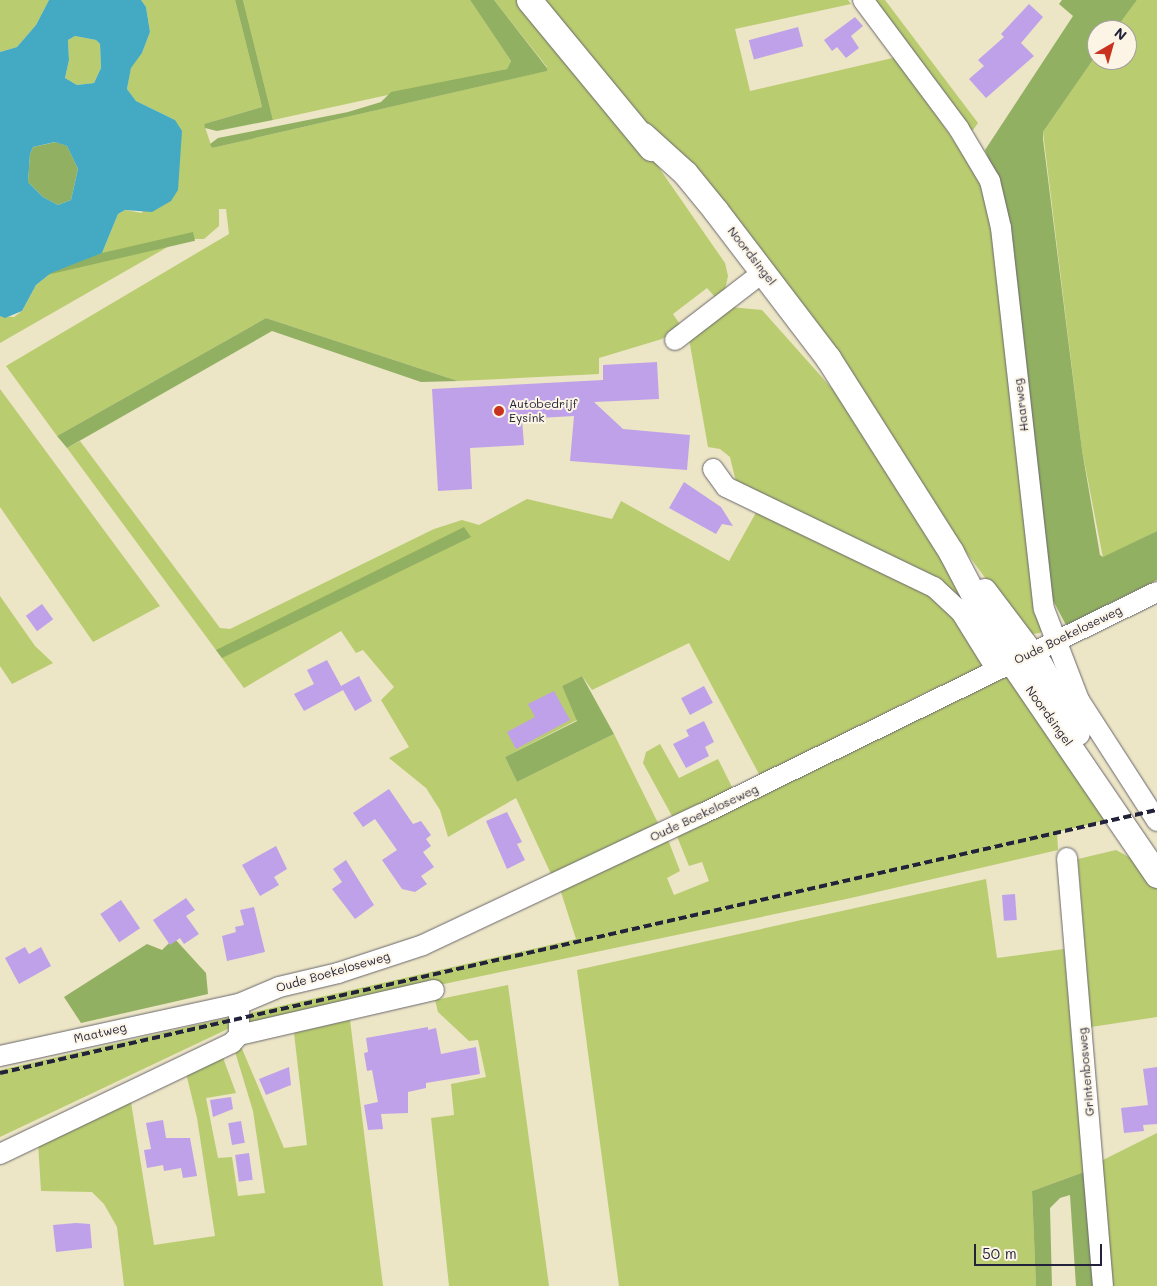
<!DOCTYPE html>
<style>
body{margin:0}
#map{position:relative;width:1157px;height:1286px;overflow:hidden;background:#ece5c6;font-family:Mali,sans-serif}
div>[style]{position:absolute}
.green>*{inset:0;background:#b9cc70}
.forest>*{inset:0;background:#92b062;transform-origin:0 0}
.water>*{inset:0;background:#44aac4}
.building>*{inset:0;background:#bfa1ea;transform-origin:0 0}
.roads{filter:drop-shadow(0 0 1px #69666c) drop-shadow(0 0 1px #69666c)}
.minor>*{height:20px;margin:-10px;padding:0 10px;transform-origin:10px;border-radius:10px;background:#fff}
.major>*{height:25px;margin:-12.5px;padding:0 12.5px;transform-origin:12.5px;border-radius:12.5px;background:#fff}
.rail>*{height:4px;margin-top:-2px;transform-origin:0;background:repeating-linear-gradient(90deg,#22223b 0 8px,transparent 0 12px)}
.dots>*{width:14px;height:14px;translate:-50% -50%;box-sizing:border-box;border:2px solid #fcf5e5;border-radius:50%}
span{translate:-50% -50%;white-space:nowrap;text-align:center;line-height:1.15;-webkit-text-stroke:4px #fcf5e5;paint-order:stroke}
.street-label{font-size:12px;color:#22223b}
.poi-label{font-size:12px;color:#22223b}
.left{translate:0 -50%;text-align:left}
.north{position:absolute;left:1087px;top:20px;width:50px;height:50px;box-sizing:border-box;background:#fcf5e5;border:1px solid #a5a1a1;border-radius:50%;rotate:38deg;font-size:14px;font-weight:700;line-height:20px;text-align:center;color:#22223b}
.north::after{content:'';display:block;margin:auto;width:18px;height:22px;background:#c8321e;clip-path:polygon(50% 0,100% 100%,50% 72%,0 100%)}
.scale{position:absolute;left:974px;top:1244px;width:128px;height:22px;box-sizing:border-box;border:2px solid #22223b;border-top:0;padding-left:6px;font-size:15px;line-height:18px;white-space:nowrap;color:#22223b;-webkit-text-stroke:4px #fcf5e5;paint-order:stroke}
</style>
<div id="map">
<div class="green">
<div style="clip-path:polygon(0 0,49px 0,36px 25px,17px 47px,0 52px)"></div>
<div style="clip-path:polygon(141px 0,235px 0,262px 107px,204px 124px,212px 148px,546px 71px,547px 67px,494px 0,518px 0,655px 162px,725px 263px,728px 276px,725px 290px,717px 299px,707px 288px,673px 314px,681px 326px,662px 339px,599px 358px,599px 374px,458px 381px,266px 318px,57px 436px,6px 366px,229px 234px,226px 209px,219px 209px,219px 226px,204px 239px,194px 239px,192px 233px,0 343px,0 316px,14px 317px,22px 311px,36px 285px,51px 273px,102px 253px,118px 214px,125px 210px,142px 213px,175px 120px,136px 101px,127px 89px,131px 67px,142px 53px,150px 32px,146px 7px)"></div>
<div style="clip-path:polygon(243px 0,470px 0,511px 61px,507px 69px,273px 120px)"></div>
<div style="clip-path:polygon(541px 0,848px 0,851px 4px,735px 29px,750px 91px,897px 57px,983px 184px,994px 225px,1045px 627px,1040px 633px,1032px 634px,1024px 630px,646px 122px)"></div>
<div style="clip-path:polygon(869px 0,885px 0,978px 123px,973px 130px,969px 130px)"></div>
<div style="clip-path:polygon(1137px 0,1157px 0,1157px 531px,1103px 558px,1082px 450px,1043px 132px,1097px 54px,1097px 60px,1127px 60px,1127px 30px,1115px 30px)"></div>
<div style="clip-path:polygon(75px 36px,96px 40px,100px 44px,101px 68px,94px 83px,77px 85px,65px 78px,69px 60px,68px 40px)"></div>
<div style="clip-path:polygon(730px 307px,762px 310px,836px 393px,928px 531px,1003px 660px,963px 608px,736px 482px,730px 457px,720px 449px,708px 447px,689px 339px)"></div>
<div style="clip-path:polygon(0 389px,95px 518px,160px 606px,93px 642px,0 507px)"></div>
<div style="clip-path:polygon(80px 441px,220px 628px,230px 629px,434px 529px,462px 520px,479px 525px,527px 499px,612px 519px,621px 501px,729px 561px,758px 509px,946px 603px,987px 666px,927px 692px,760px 776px,689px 643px,592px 690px,582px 676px,562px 686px,577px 720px,505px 757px,517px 782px,614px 734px,658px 823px,551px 874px,516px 798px,448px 837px,440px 810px,426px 788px,389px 758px,409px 747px,381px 700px,394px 687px,363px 650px,356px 653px,341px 631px,244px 688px,67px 448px)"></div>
<div style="clip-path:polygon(0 596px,35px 646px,53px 663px,12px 684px,0 666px)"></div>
<div style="clip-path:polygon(1011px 673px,1112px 819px,1057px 832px,1058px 850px,851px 898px,307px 1013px,248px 1029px,250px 1013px,576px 939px,560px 889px,667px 837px,680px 871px,667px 878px,674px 895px,709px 881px,702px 862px,689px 866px,676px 834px)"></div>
<div style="clip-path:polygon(660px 744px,679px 778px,718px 759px,733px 789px,678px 818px,672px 816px,643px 763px,646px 752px)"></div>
<div style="clip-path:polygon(1116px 850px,1131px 858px,1157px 882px,1157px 1017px,1091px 1027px,1078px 859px)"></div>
<div style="clip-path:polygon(986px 879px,997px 958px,1064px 949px,1084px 1172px,1032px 1191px,1036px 1286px,619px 1286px,577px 970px)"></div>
<div style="clip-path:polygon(508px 985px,549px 1286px,449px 1286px,431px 1118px,454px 1115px,451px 1084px,486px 1077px,478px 1040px,469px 1041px,438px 1012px,435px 1000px)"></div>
<div style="clip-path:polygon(231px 1017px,234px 1026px,0 1137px,0 1070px)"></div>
<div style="clip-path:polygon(350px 1020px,383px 1286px,124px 1286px,117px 1227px,104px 1204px,92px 1192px,41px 1191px,38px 1142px,130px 1096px,154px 1245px,215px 1236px,197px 1118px,185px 1069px,222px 1055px,236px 1093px,206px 1098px,218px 1158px,232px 1157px,238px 1196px,265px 1193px,253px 1111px,233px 1045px,240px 1044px,284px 1148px,307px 1145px,294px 1033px)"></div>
<div style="clip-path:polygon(1157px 1133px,1157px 1286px,1109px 1286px,1097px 1163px)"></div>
</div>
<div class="forest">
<div style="clip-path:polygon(235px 0,243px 0,273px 120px,217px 131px,205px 128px,204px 124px,262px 107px)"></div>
<div style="clip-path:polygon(470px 0,494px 0,547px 68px,547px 71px,212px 148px,210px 144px,218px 138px,348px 112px,381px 102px,391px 92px,507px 69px,511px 61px)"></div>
<div style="clip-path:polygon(1062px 0,1137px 0,1115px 30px,1097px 30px,1097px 54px,1043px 132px,1043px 139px,1082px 450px,1100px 555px,1103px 557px,1157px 531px,1157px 580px,1066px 625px,1048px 591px,1000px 188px,985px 150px,1073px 16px,1059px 4px)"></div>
<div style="clip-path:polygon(56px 142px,67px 146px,78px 169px,71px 200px,58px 205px,43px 197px,28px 182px,30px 154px,33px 147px)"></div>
<div style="left:193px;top:232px;width:9px;height:223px;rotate:77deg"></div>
<div style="clip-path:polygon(266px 318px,458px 381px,421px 382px,272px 331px,67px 448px,57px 436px)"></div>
<div style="clip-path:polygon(464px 527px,471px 537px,222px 658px,216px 650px)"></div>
<div style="clip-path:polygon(582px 676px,614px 734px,517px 782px,505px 757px,577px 721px,562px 686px)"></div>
<div style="clip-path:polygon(174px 938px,206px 973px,208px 994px,81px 1023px,64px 997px,147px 944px,162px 950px)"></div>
<div style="clip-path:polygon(1084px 1172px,1094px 1286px,1076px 1286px,1070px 1195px,1060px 1198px,1050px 1208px,1052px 1286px,1036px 1286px,1032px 1191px)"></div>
</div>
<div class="water">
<div style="clip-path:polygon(evenodd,49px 0,141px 0,146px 7px,150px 32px,142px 53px,131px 68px,127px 89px,136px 101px,175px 120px,182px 131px,178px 190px,171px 201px,152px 212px,125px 210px,118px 214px,102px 253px,51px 273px,36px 285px,22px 311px,5px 318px,0 316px,0 52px,17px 47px,36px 25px,49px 0,75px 36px,96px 40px,100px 44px,101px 68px,94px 83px,77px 85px,65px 78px,69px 60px,68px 40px,75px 36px,49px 0,55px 142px,67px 146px,78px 169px,71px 200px,58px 205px,43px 197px,28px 182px,30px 154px,33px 147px,55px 142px)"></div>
</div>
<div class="building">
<div style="clip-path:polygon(1029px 4px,1043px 17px,1021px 43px,1034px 56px,986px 98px,969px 79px,984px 66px,978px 60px,1004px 37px,1001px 34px)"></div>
<div style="clip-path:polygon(855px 17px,863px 26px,851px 36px,859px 48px,846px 58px,837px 47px,832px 51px,824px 40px)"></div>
<div style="left:798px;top:27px;width:20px;height:51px;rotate:75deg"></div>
<div style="clip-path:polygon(657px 362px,659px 399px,594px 402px,623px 429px,690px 435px,687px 470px,570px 461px,574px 416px,522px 419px,524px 445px,470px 448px,472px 489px,438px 491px,432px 389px,603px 380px,603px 365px)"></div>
<div style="clip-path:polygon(684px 482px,721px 507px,733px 526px,722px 524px,716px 534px,669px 508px)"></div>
<div style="left:42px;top:604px;width:19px;height:20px;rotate:54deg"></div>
<div style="clip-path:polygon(327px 660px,341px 686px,359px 676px,372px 701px,355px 711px,343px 690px,304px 711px,294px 694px,314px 684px,307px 670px)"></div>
<div style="left:704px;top:686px;width:19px;height:26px;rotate:62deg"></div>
<div style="clip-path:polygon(554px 691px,570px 720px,516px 749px,507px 732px,535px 717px,528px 704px)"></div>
<div style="clip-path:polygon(704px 721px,714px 742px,705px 747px,709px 756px,686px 768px,673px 744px,689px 736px,686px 730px)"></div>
<div style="clip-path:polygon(389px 789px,413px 824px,421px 821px,431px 835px,426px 839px,431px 846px,423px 852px,434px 867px,421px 876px,427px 884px,415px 892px,402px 889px,382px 860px,397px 850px,375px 819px,363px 827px,353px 813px)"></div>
<div style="clip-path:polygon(507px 812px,522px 842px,517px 844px,525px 860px,507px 869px,486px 821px)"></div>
<div style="clip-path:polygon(276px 846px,287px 869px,274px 877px,279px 885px,260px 896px,242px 865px)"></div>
<div style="clip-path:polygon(346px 860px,374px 905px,355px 919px,332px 889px,342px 882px,333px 869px)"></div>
<div style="left:1015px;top:894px;width:26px;height:13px;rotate:86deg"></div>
<div style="clip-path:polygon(186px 898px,195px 910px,186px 916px,199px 934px,184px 944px,180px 938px,170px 945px,153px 920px)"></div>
<div style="left:121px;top:900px;width:34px;height:25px;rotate:56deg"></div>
<div style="clip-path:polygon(254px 907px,265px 952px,227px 961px,222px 936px,236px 932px,235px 927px,244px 925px,240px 910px)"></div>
<div style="clip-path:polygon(25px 947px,29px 954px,41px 947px,51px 966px,19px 984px,5px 958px)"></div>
<div style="clip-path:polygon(428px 1027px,428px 1030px,436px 1028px,441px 1054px,476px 1047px,480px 1074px,426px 1083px,426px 1088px,408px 1092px,408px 1113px,381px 1114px,383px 1129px,368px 1130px,364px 1105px,378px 1102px,372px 1070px,367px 1071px,364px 1053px,368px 1052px,366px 1038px)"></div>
<div style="clip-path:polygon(289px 1067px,291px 1085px,266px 1095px,259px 1079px)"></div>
<div style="clip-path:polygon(1157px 1067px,1157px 1124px,1143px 1125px,1144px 1131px,1124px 1133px,1121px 1108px,1148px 1105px,1143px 1069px)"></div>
<div style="clip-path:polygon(231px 1097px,233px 1109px,213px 1117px,210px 1100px)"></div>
<div style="clip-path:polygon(163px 1120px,166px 1138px,190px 1138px,197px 1176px,183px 1178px,181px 1168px,164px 1171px,163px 1165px,147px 1168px,144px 1150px,151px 1149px,146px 1123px)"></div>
<div style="left:241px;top:1121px;width:22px;height:13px;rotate:80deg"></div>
<div style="left:249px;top:1153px;width:27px;height:14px;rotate:82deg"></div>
<div style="clip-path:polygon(76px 1223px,90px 1224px,92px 1248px,56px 1252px,53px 1225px)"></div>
</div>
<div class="roads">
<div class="minor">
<div style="left:863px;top:0;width:161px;rotate:53.3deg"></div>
<div style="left:959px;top:129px;width:61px;rotate:59.2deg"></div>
<div style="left:990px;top:181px;width:48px;rotate:76.8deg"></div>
<div style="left:1001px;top:228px;width:383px;rotate:83.6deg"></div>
<div style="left:1044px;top:609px;width:97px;rotate:69deg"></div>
<div style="left:1079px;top:700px;width:144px;rotate:57.2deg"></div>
<div style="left:675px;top:340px;width:98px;rotate:-37.6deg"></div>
<div style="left:713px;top:469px;width:22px;rotate:54deg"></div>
<div style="left:726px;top:487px;width:231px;rotate:25.7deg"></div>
<div style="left:934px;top:587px;width:37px;rotate:43deg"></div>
<div style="left:961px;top:612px;width:68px;rotate:58.2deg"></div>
<div style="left:1067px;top:858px;width:430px;rotate:85.2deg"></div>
<div style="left:239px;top:1035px;width:200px;rotate:-13deg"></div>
<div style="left:0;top:1056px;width:245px;rotate:-12.3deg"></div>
<div style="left:239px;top:1004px;width:43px;rotate:-23deg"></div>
<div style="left:279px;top:987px;width:61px;rotate:-13.3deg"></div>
<div style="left:338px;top:973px;width:89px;rotate:-18.2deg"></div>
<div style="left:423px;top:945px;width:308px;rotate:-25.2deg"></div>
<div style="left:702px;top:814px;width:506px;rotate:-26.01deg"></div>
<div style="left:0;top:1154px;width:257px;rotate:-25.6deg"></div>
<div style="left:232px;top:1043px;width:11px;rotate:-49deg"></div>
<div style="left:239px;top:1035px;width:31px;rotate:-90deg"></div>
</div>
<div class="major">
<div style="left:529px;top:0;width:192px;rotate:50.5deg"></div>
<div style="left:643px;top:135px;width:57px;rotate:42.1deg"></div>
<div style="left:685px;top:173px;width:49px;rotate:50.8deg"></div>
<div style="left:716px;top:211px;width:185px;rotate:52.7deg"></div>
<div style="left:828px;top:358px;width:230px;rotate:57.6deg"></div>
<div style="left:951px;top:552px;width:102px;rotate:62.4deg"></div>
<div style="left:998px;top:642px;width:282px;rotate:55.7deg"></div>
<div style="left:984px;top:591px;width:93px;rotate:52.9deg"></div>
<div style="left:1040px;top:665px;width:77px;rotate:61.4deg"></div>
</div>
</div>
<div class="rail">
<div style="left:0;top:1073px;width:1187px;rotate:-12.81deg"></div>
</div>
<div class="dots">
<div style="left:499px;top:411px;background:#c8321e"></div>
</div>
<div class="street-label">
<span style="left:752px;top:256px;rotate:52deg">Noordsingel</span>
<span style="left:1021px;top:405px;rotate:-97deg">Haarweg</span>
<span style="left:1068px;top:635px;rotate:-26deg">Oude Boekeloseweg</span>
<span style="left:1049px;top:716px;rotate:54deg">Noordsingel</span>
<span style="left:704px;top:813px;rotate:-25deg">Oude Boekeloseweg</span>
<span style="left:333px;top:972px;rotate:-16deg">Oude Boekeloseweg</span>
<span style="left:100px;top:1033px;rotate:-13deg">Maatweg</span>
<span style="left:1086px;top:1072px;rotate:-95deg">Grintenbosweg</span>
</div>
<div class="poi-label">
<span class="left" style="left:509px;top:411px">Autobedrijf<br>Eysink</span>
</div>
<div class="north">N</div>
<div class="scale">50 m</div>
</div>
